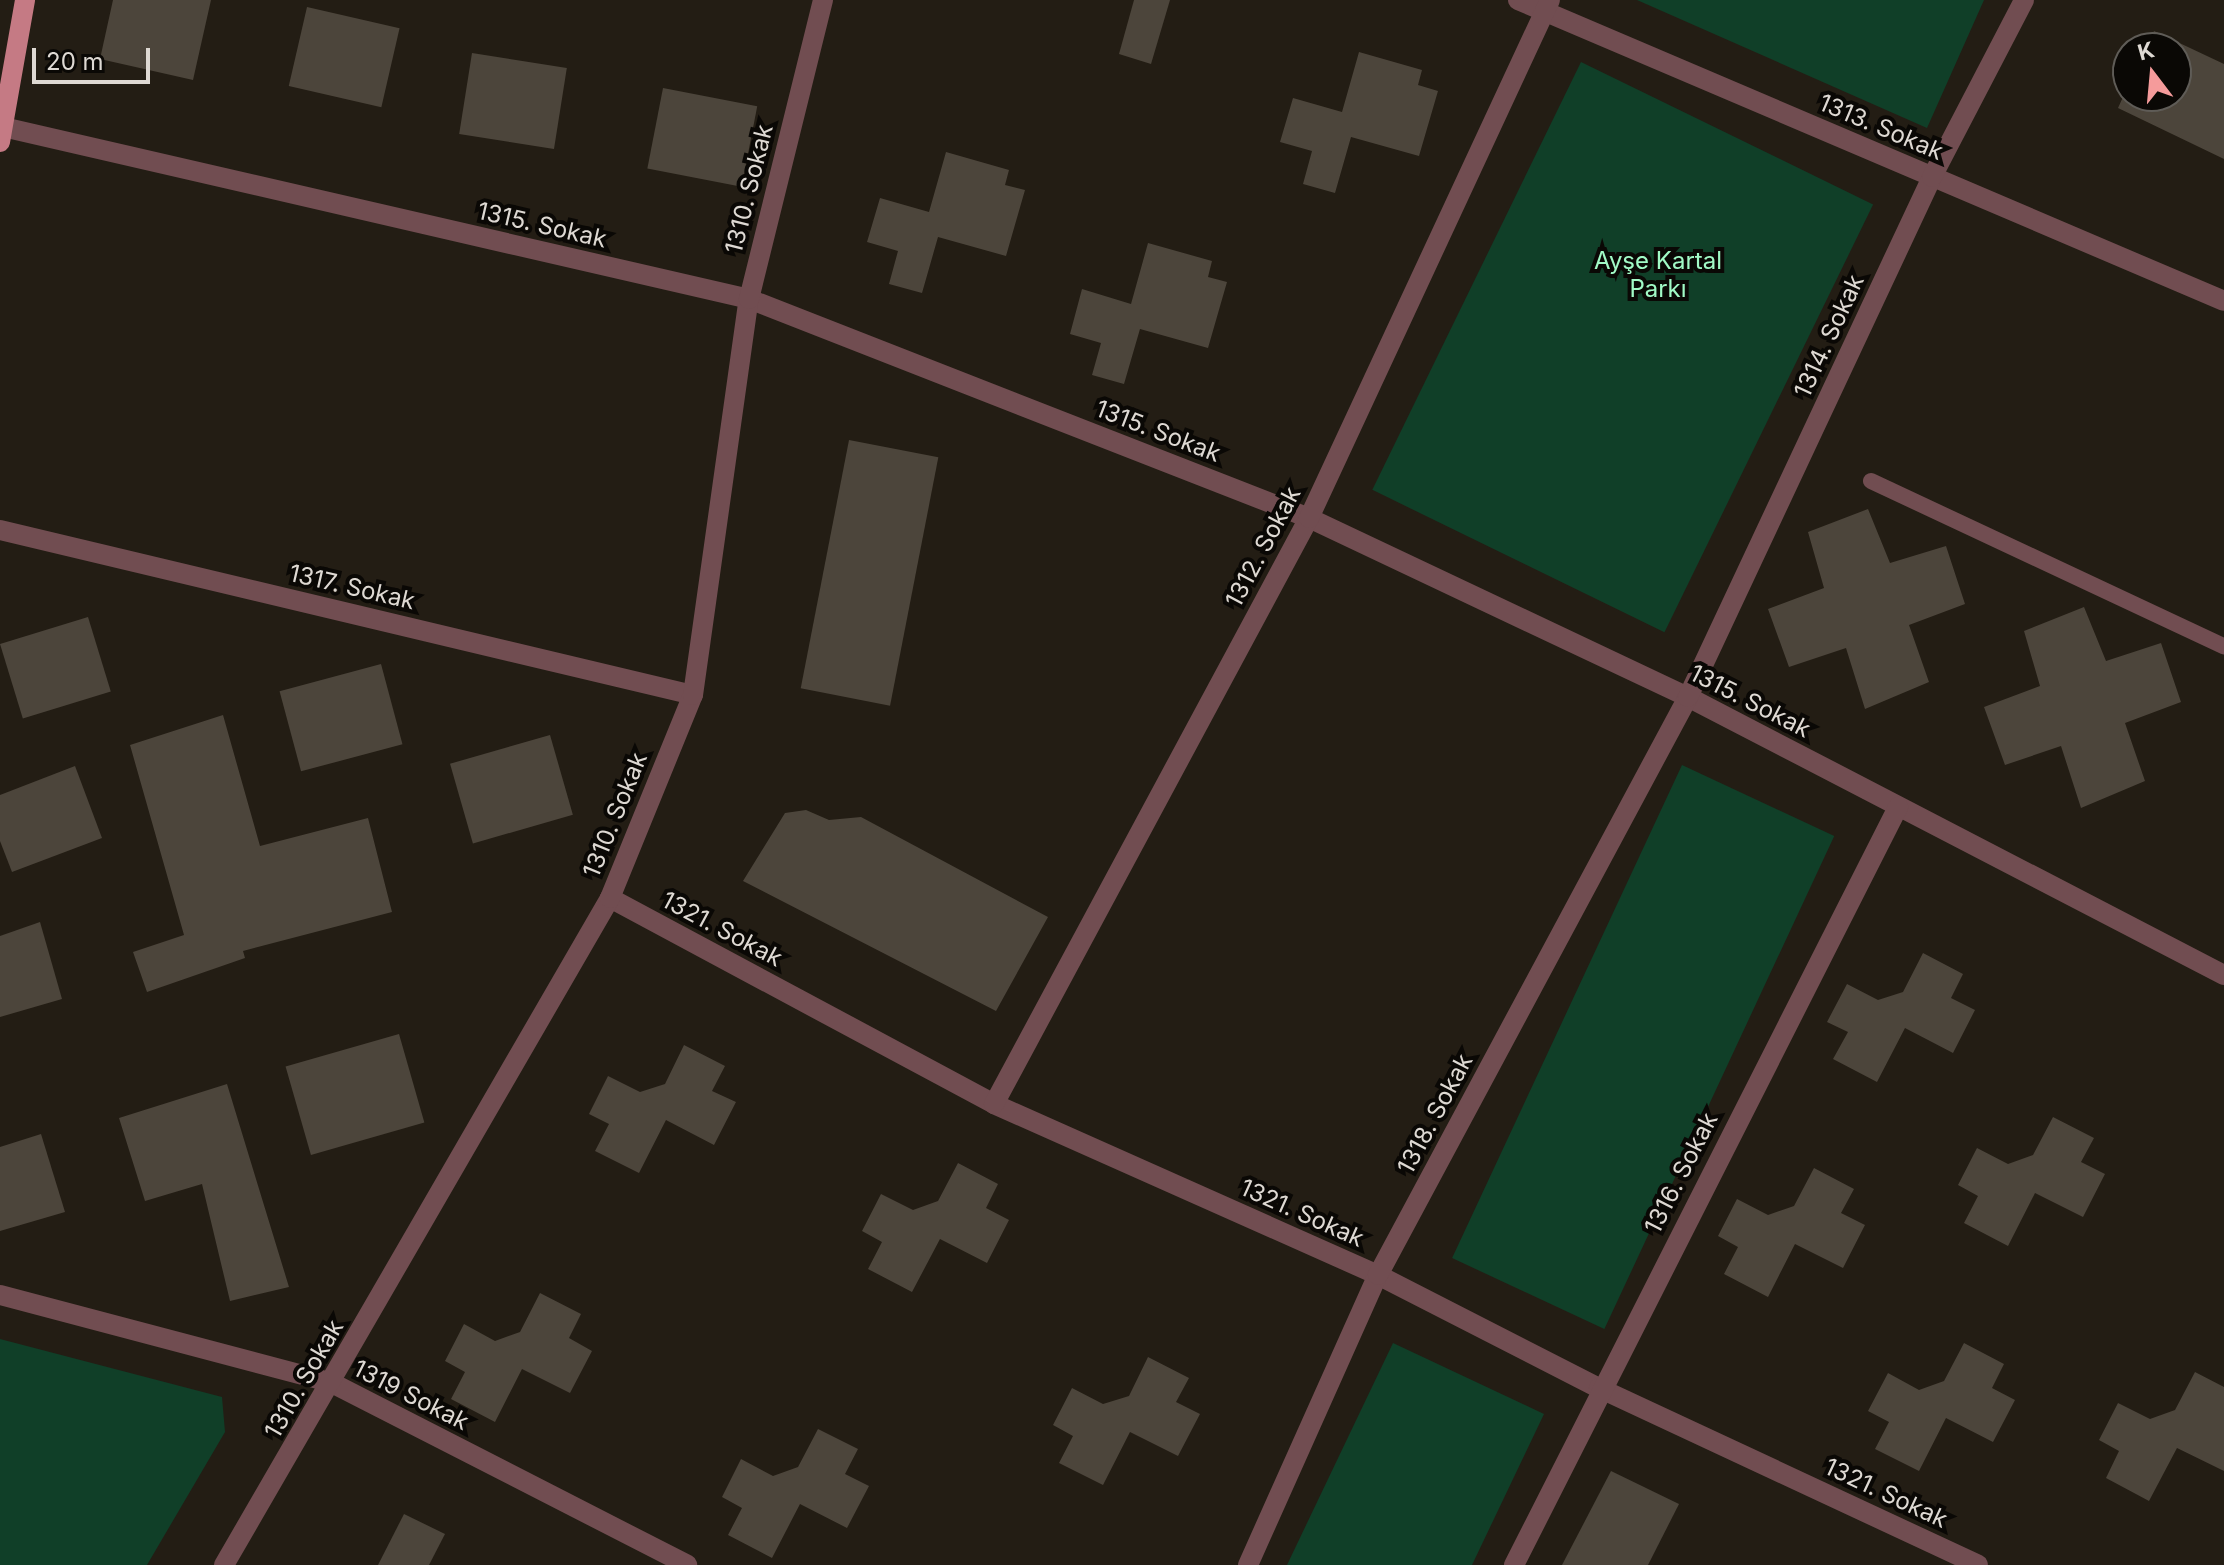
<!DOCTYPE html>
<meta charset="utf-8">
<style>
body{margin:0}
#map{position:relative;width:2224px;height:1565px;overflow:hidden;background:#231d14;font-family:Inter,sans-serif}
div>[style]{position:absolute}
.green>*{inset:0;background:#103f28;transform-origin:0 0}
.building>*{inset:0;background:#4c453b;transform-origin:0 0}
.service>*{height:16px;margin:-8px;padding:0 8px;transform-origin:8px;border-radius:8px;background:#714d51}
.minor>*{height:20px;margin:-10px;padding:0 10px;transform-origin:10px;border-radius:10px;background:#714d51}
.primary>*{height:20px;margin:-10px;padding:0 10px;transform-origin:10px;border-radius:10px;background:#c57a84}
span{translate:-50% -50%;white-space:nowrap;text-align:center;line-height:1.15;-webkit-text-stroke:8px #0a0805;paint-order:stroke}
.street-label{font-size:24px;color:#ded9d3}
.park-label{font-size:24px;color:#a1fac6}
.north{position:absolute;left:2112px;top:32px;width:80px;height:80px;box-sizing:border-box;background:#0a0805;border:2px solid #5f5c57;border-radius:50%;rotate:344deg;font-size:22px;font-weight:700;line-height:32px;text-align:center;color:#ded9d3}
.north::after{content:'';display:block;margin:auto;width:28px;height:36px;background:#f59b9b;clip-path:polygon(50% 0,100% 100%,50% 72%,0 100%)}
.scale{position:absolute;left:32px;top:48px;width:118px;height:36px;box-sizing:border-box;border:4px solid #ded9d3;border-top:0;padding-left:10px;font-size:24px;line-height:28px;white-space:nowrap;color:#ded9d3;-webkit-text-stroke:6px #0a0805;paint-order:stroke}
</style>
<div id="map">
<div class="green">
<div style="clip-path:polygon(1637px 0,1984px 0,1927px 128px)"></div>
<div style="left:1581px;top:62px;width:325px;height:476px;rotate:26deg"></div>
<div style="left:1682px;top:765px;width:168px;height:544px;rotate:25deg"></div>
<div style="clip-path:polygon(0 1339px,222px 1397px,225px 1432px,147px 1565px,0 1565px)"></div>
<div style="clip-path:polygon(1393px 1343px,1544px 1414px,1472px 1565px,1287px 1565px)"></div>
</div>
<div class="building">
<div style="clip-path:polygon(113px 0,211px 0,193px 80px,100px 59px)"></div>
<div style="clip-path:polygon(1134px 0,1170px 0,1151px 64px,1119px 54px)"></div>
<div style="left:307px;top:7px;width:95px;height:81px;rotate:13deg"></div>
<div style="clip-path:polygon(2154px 31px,2224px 64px,2224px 159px,2118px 108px,2128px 86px,2128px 96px,2176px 96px,2176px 48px,2146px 48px)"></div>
<div style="clip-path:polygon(1359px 52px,1422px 70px,1418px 85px,1438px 91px,1419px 156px,1351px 137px,1335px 193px,1303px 184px,1312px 151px,1280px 142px,1293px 98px,1342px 112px)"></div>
<div style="left:472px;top:53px;width:96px;height:82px;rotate:9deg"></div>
<div style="left:663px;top:88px;width:96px;height:82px;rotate:11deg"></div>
<div style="clip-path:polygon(946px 152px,1009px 170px,1005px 185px,1025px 190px,1006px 256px,938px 237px,922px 293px,889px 284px,898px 251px,867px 242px,880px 198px,929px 212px)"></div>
<div style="clip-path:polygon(1148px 243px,1212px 261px,1208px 277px,1227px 282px,1208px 348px,1140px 329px,1124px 384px,1092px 375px,1101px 343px,1070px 334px,1082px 289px,1131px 304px)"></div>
<div style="left:849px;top:440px;width:91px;height:253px;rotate:11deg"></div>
<div style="clip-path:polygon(1868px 509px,1890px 563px,1946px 546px,1965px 604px,1909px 625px,1929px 682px,1865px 709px,1846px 648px,1789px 667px,1768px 609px,1824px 588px,1808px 532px)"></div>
<div style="clip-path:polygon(2084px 607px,2106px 661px,2161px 643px,2181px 702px,2125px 723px,2145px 781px,2081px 808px,2061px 746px,2005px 765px,1984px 707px,2040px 686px,2024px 631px)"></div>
<div style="left:88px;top:617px;width:78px;height:92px;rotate:73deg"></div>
<div style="left:381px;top:664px;width:83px;height:105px;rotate:75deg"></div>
<div style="clip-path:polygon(223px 715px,260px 846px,368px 818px,392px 912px,243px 951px,245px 958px,147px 992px,133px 952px,184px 935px,130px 745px)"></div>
<div style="left:550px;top:735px;width:83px;height:104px;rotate:74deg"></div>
<div style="clip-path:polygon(75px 766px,102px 838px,12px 872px,0 841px,0 795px)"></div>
<div style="clip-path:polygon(806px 810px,829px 820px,861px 817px,1048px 917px,996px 1011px,743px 881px,785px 813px)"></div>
<div style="clip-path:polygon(40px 922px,62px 999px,0 1017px,0 936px)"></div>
<div style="clip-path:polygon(1923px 953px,1963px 974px,1951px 998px,1975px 1010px,1953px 1053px,1905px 1028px,1877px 1082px,1833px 1059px,1848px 1032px,1827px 1022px,1847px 984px,1878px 1000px,1903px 992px)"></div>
<div style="left:399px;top:1034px;width:92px;height:118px;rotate:74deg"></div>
<div style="clip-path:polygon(684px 1045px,725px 1066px,712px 1091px,736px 1102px,714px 1145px,666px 1120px,639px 1173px,595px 1151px,609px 1124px,589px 1114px,608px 1076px,640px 1092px,665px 1084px)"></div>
<div style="clip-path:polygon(227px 1084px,289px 1287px,230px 1301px,202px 1184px,145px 1201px,119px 1118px)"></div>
<div style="clip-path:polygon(2053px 1117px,2094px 1138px,2081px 1162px,2105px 1174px,2083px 1217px,2035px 1193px,2008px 1246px,1964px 1223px,1978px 1196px,1958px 1185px,1977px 1148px,2008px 1164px,2033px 1155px)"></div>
<div style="clip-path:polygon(41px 1134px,65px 1212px,0 1231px,0 1147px)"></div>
<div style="clip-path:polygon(958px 1163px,998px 1184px,986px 1208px,1009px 1220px,987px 1263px,940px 1239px,912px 1292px,868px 1269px,882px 1242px,862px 1231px,881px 1194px,913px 1210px,938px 1201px)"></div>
<div style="clip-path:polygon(1814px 1168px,1854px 1189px,1841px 1213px,1865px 1225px,1843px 1268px,1795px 1244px,1768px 1297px,1724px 1274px,1738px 1247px,1718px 1236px,1737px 1199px,1768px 1215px,1794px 1206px)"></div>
<div style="clip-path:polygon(540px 1293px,581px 1314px,569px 1338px,592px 1351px,570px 1393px,522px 1369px,495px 1422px,451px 1399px,465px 1372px,445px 1361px,464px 1324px,495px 1341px,520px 1332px)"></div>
<div style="clip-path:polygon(1964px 1343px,2004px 1364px,1992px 1388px,2015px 1400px,1993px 1442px,1946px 1418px,1919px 1471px,1875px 1449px,1889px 1422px,1868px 1411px,1888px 1373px,1919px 1390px,1944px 1381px)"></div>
<div style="clip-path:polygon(1148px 1357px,1189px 1378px,1176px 1402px,1200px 1414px,1178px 1456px,1130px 1432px,1103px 1485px,1059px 1463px,1073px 1436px,1053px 1425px,1072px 1388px,1103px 1404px,1129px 1396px)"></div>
<div style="clip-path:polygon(2195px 1372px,2224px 1387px,2224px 1471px,2177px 1448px,2149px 1501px,2106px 1478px,2119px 1451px,2099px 1440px,2118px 1403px,2150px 1419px,2175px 1410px)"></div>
<div style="clip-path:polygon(818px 1429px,858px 1449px,845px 1474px,869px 1486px,847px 1528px,800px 1504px,772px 1558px,728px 1535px,742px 1508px,722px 1497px,741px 1459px,773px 1476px,798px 1467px)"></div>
<div style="clip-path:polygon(1611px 1471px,1679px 1504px,1648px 1565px,1562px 1565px)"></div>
<div style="clip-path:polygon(404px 1514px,445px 1534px,429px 1565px,378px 1565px)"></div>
</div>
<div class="service">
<div style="left:1871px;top:481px;width:390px;rotate:25.1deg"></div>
</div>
<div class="minor">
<div style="left:1518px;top:0;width:767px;rotate:23.09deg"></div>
<div style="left:3px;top:127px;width:766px;rotate:12.98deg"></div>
<div style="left:749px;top:299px;width:601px;rotate:21.36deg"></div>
<div style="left:1309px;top:518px;width:419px;rotate:25.3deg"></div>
<div style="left:1688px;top:697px;width:604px;rotate:27.41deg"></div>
<div style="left:0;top:530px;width:712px;rotate:13.39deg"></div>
<div style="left:610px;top:898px;width:436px;rotate:28.2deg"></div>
<div style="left:994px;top:1104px;width:420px;rotate:24deg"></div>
<div style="left:1378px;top:1275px;width:248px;rotate:27.1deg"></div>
<div style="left:1599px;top:1388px;width:418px;rotate:25deg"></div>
<div style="left:994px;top:1104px;width:665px;rotate:-61.74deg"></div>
<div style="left:1309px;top:518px;width:571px;rotate:-65.05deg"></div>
<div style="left:0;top:1295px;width:343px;rotate:14.8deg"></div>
<div style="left:332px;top:1383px;width:399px;rotate:27.1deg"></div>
<div style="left:224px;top:1565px;width:771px;rotate:-59.94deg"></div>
<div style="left:610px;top:898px;width:219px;rotate:-67.8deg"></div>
<div style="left:693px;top:695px;width:400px;rotate:-82deg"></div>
<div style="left:749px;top:299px;width:308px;rotate:-76.1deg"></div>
<div style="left:1248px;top:1565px;width:318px;rotate:-65.9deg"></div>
<div style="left:1378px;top:1275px;width:656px;rotate:-61.79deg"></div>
<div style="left:1688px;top:697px;width:574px;rotate:-64.86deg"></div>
<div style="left:1932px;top:177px;width:199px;rotate:-62.5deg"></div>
<div style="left:1514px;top:1565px;width:850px;rotate:-63.13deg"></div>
</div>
<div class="primary">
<div style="left:0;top:142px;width:144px;rotate:-80deg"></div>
</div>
<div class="street-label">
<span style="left:1881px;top:127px;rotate:23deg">1313. Sokak</span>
<span style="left:749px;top:189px;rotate:-76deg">1310. Sokak</span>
<span style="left:542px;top:225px;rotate:13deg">1315. Sokak</span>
<span style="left:1829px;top:336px;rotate:-65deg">1314. Sokak</span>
<span style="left:1158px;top:431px;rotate:21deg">1315. Sokak</span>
<span style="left:1263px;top:547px;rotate:-62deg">1312. Sokak</span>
<span style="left:352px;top:587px;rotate:13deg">1317. Sokak</span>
<span style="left:1750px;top:701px;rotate:27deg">1315. Sokak</span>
<span style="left:615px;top:815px;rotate:-68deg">1310. Sokak</span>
<span style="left:722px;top:929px;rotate:28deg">1321. Sokak</span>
<span style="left:1435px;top:1114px;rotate:-62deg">1318. Sokak</span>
<span style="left:1681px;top:1173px;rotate:-63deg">1316. Sokak</span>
<span style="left:1302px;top:1213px;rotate:24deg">1321. Sokak</span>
<span style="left:304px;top:1379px;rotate:-60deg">1310. Sokak</span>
<span style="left:411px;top:1395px;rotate:27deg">1319 Sokak</span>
<span style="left:1886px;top:1493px;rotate:25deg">1321. Sokak</span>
</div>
<div class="park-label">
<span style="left:1658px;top:275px">Ayşe Kartal<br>Parkı</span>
</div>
<div class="north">K</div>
<div class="scale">20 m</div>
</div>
